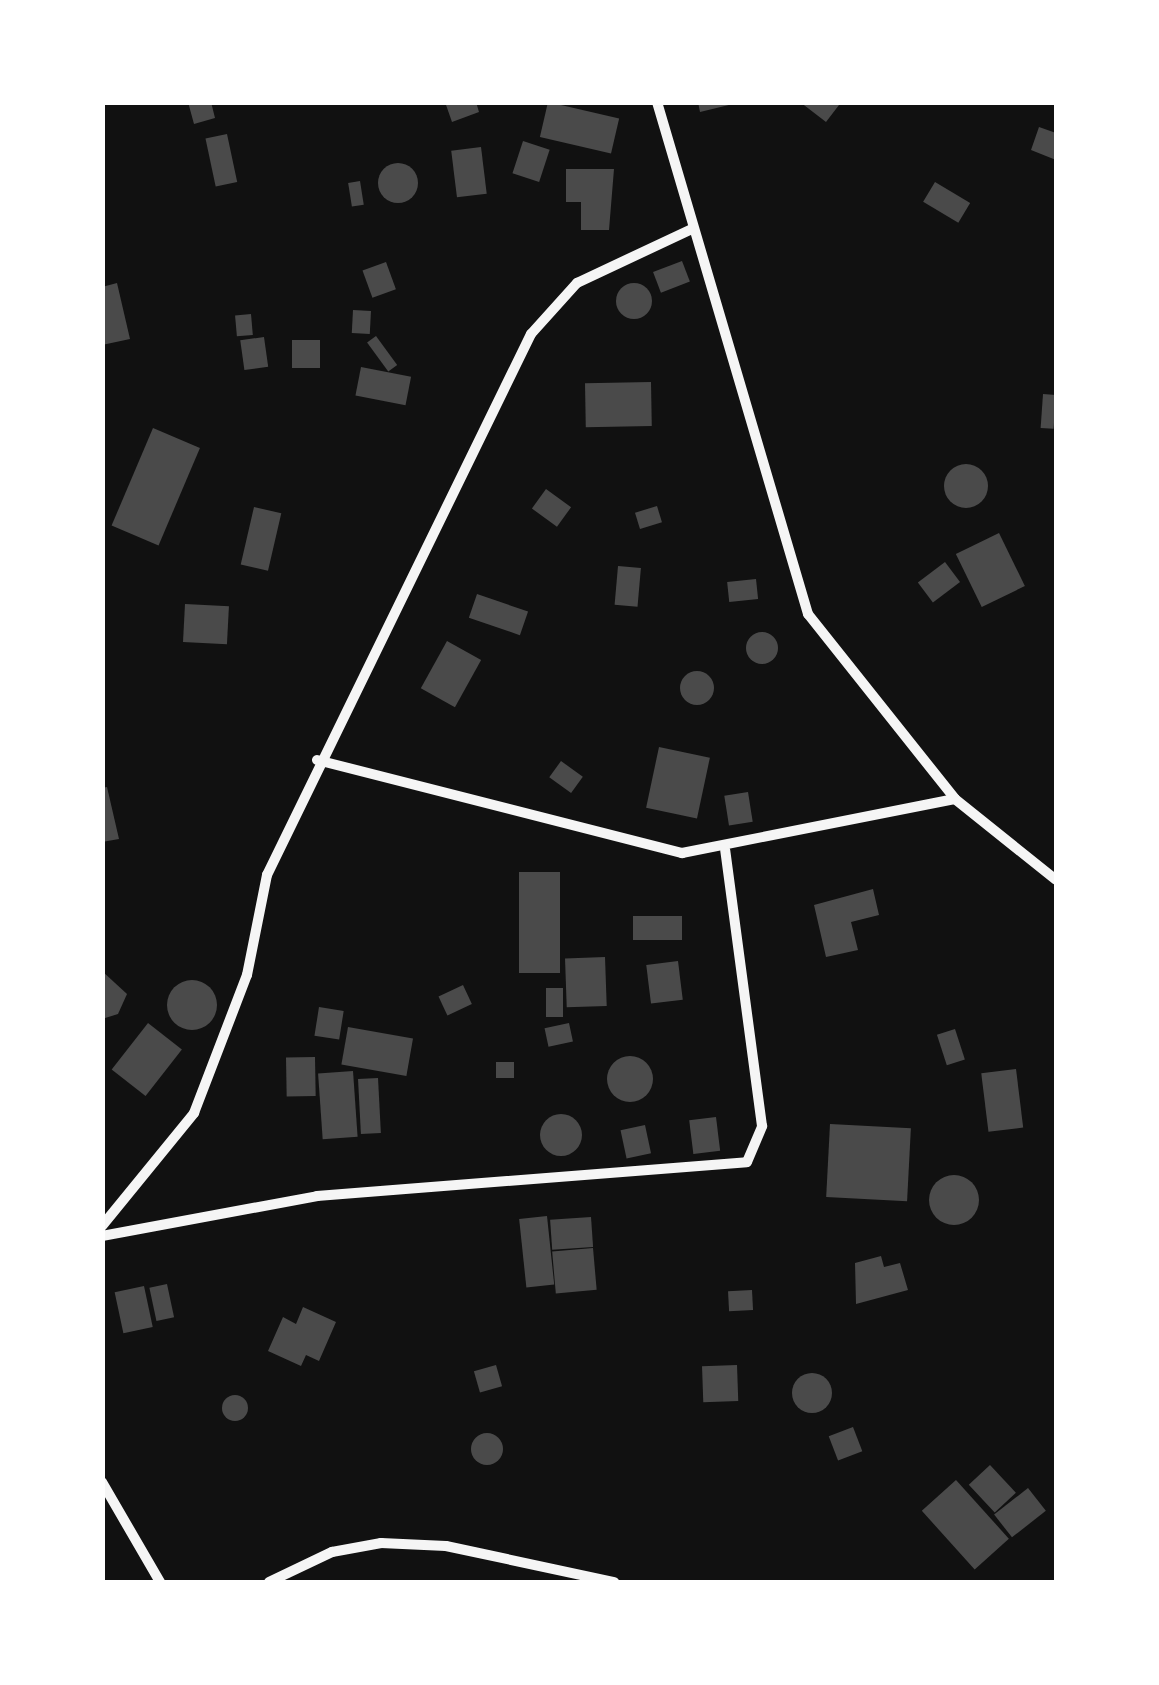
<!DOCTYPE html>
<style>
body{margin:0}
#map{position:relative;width:1159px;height:1685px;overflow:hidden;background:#111;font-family:"PT Serif",serif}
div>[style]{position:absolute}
.building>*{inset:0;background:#4a4a4a;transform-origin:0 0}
.round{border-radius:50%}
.minor>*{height:10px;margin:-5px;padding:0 5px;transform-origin:5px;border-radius:5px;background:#f5f5f5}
span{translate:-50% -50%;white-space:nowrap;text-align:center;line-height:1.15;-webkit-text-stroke:8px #fff;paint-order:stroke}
.frame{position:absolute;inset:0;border:105px solid #fff;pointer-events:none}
</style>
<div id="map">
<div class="building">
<div style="clip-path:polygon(188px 102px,211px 102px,215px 118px,194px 124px)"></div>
<div style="clip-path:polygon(445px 102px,476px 102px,479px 112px,452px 122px)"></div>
<div style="left:548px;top:102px;width:73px;height:36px;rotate:13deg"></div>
<div style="clip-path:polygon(698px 102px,733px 102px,733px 104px,700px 112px)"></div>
<div style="clip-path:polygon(800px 102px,836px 102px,839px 105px,826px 122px)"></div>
<div style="clip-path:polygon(1039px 127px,1056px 133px,1056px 160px,1031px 150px)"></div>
<div style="left:227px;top:134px;width:49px;height:22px;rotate:78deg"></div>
<div style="left:523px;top:141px;width:28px;height:34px;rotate:18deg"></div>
<div style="left:481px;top:147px;width:47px;height:30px;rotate:83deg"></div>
<div class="round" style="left:378px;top:163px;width:40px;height:40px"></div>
<div style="clip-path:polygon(566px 169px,614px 169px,609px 230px,581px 230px,581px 202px,566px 202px)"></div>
<div style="left:360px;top:181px;width:24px;height:12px;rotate:81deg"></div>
<div style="left:935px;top:182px;width:41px;height:23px;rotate:31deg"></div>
<div style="left:682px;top:261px;width:22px;height:31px;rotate:69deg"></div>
<div style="left:386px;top:262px;width:29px;height:25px;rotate:70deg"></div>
<div style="clip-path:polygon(117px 283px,130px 339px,102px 345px,102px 287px)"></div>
<div class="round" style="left:616px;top:283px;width:36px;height:36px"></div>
<div style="left:353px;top:310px;width:18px;height:23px;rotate:3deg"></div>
<div style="left:251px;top:314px;width:21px;height:16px;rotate:85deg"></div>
<div style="left:376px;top:336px;width:36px;height:11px;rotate:54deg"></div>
<div style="left:264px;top:337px;width:30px;height:24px;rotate:82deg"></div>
<div style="left:292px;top:340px;width:28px;height:28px"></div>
<div style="left:361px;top:367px;width:51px;height:29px;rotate:11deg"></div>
<div style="left:651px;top:382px;width:44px;height:66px;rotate:89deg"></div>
<div style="left:1043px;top:394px;width:13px;height:34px;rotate:4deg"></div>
<div style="left:153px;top:428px;width:51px;height:106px;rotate:23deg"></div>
<div class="round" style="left:944px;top:464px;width:44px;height:44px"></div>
<div style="left:546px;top:489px;width:31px;height:24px;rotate:36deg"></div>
<div style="left:657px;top:506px;width:17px;height:23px;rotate:73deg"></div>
<div style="left:254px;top:507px;width:28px;height:59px;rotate:13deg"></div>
<div style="left:999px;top:533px;width:59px;height:48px;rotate:64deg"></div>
<div style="left:945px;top:562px;width:25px;height:34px;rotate:53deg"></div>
<div style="left:618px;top:566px;width:23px;height:39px;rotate:5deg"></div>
<div style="left:756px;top:579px;width:20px;height:29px;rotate:84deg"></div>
<div style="left:477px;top:594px;width:54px;height:25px;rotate:19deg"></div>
<div style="left:185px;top:604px;width:44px;height:38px;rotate:3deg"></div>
<div class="round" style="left:746px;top:632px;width:32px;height:32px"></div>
<div style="left:447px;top:641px;width:39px;height:54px;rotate:29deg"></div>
<div class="round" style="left:680px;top:671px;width:34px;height:34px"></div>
<div style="left:659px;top:747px;width:52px;height:62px;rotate:12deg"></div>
<div style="left:561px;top:761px;width:27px;height:20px;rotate:36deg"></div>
<div style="clip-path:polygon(107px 787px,119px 839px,102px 842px,102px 788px)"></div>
<div style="left:748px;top:792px;width:30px;height:24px;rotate:81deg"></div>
<div style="left:519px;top:872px;width:41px;height:101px"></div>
<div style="clip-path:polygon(873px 889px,879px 915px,851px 922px,858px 950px,826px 957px,814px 905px)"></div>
<div style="left:633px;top:916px;width:49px;height:24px"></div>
<div style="left:605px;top:957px;width:49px;height:40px;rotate:88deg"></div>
<div style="left:678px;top:961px;width:39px;height:32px;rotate:83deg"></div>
<div style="clip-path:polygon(102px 971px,127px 994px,118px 1014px,102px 1019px)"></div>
<div class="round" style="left:167px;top:980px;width:50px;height:50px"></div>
<div style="left:463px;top:985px;width:21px;height:27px;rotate:65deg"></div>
<div style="left:546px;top:988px;width:17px;height:29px"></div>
<div style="left:319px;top:1007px;width:25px;height:29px;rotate:9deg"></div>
<div style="left:148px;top:1023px;width:43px;height:59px;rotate:38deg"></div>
<div style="left:569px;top:1023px;width:19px;height:25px;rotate:78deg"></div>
<div style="left:348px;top:1027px;width:66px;height:38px;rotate:10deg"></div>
<div style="left:955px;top:1029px;width:32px;height:19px;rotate:72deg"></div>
<div class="round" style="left:607px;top:1056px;width:46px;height:46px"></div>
<div style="left:315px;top:1057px;width:39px;height:29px;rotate:89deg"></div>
<div style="left:496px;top:1062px;width:18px;height:16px"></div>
<div style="left:1016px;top:1069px;width:59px;height:35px;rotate:83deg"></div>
<div style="left:353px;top:1071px;width:66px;height:35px;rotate:86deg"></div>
<div style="left:378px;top:1078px;width:55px;height:20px;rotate:87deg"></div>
<div class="round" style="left:540px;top:1114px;width:42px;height:42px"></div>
<div style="left:716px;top:1117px;width:34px;height:27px;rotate:83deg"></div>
<div style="left:830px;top:1124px;width:81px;height:73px;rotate:3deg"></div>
<div style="left:645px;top:1125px;width:29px;height:25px;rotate:78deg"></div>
<div class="round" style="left:929px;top:1175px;width:50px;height:50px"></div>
<div style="left:547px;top:1216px;width:69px;height:28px;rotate:84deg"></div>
<div style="left:591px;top:1217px;width:30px;height:41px;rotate:86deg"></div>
<div style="left:593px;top:1248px;width:42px;height:41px;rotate:85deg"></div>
<div style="clip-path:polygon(881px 1256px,884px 1267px,900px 1263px,908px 1290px,856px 1304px,855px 1263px)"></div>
<div style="left:167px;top:1284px;width:34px;height:18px;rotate:78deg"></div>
<div style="left:144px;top:1286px;width:42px;height:30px;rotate:78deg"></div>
<div style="left:752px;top:1290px;width:20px;height:24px;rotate:87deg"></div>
<div style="clip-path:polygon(303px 1307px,336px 1322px,319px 1361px,306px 1355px,301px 1366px,268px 1351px,283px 1317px,296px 1324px)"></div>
<div style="left:496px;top:1365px;width:22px;height:23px;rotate:74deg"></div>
<div style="left:737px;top:1365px;width:36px;height:35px;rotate:88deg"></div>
<div class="round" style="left:792px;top:1373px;width:40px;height:40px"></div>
<div class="round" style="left:222px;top:1395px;width:26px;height:26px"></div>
<div style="left:853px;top:1427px;width:26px;height:26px;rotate:69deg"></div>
<div class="round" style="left:471px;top:1433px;width:32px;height:32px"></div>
<div style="left:990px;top:1465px;width:38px;height:29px;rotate:47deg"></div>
<div style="left:956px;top:1480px;width:79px;height:46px;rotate:48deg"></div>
<div style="left:1028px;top:1488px;width:29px;height:43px;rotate:52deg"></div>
</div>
<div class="minor">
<div style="left:657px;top:102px;width:534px;rotate:73.57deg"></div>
<div style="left:808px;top:614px;width:236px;rotate:51.5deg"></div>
<div style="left:955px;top:799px;width:129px;rotate:38.7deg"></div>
<div style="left:317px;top:760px;width:377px;rotate:14.3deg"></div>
<div style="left:682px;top:853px;width:278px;rotate:-11.2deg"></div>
<div style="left:102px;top:1226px;width:146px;rotate:-50.8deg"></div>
<div style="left:194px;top:1113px;width:148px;rotate:-69deg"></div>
<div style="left:247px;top:975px;width:102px;rotate:-78.7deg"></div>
<div style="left:267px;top:875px;width:602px;rotate:-63.99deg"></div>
<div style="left:531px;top:334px;width:69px;rotate:-48deg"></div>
<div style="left:577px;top:283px;width:127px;rotate:-25.2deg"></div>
<div style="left:102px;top:1236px;width:219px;rotate:-10.5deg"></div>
<div style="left:317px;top:1196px;width:431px;rotate:-4.5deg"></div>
<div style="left:747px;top:1162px;width:39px;rotate:-67deg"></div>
<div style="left:762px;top:1126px;width:278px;rotate:-97.6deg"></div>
<div style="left:102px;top:1482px;width:116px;rotate:59.9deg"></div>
<div style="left:269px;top:1582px;width:70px;rotate:-25.5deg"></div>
<div style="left:332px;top:1552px;width:50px;rotate:-10.4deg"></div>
<div style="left:381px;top:1543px;width:65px;rotate:2.6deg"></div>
<div style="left:446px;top:1546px;width:172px;rotate:12.1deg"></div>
</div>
<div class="frame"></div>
</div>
